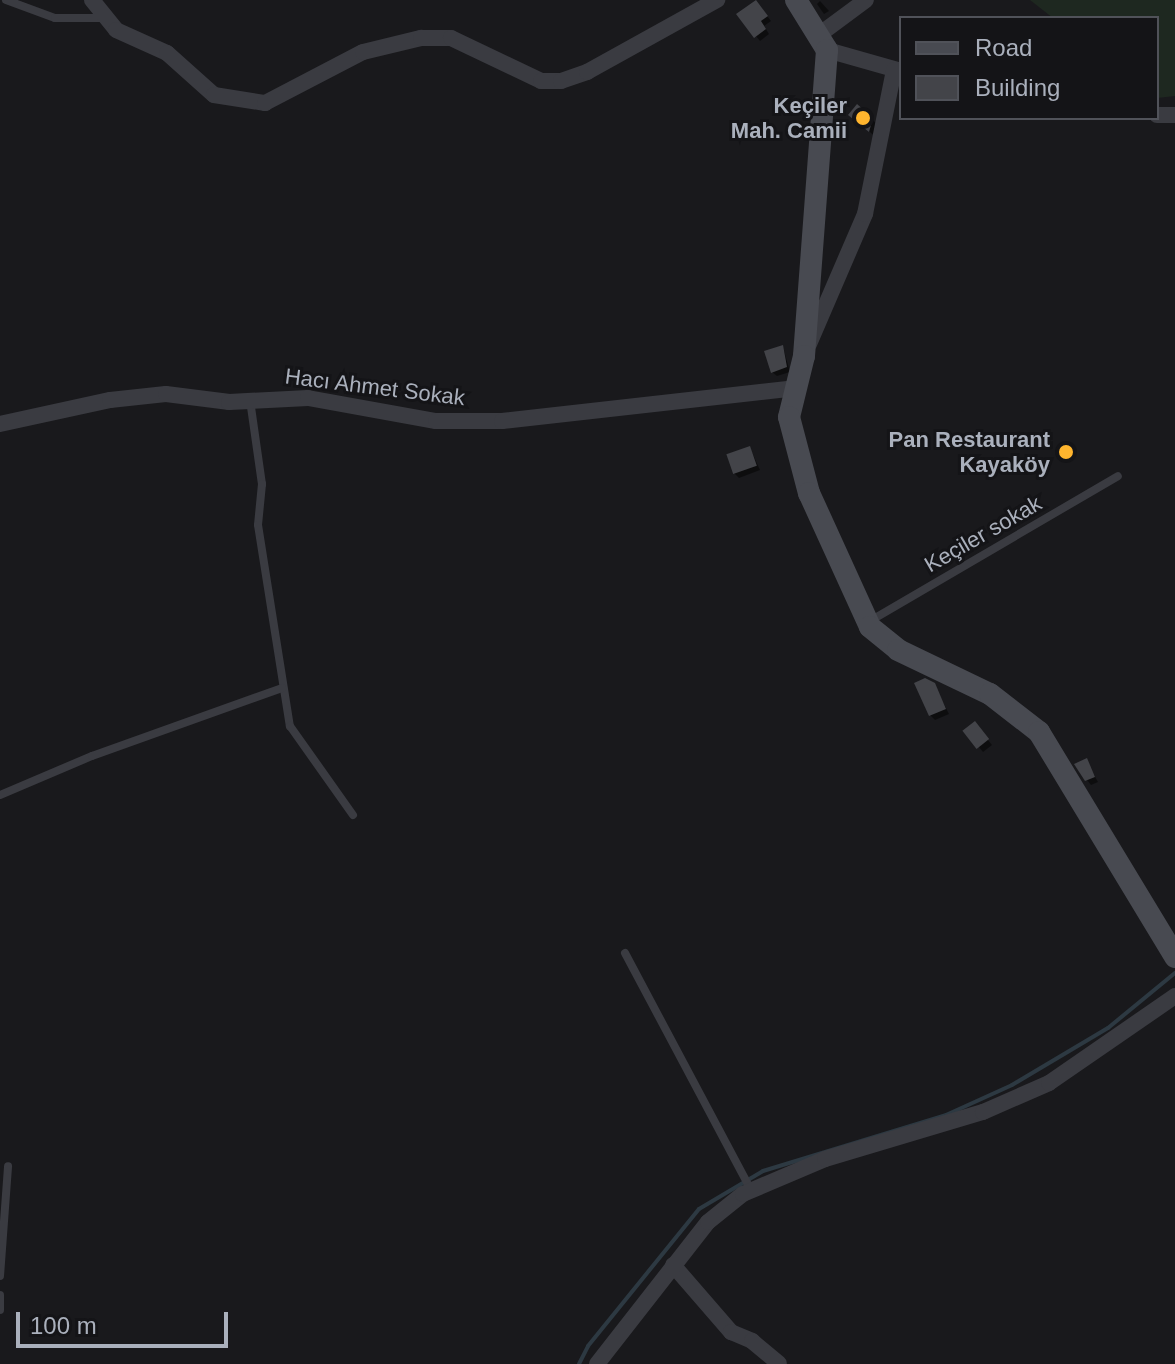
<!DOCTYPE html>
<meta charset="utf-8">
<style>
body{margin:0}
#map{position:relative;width:1175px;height:1364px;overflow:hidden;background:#19191c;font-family:Helvetica,sans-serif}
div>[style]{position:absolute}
.green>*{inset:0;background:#1e2820}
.shadow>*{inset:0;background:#0007}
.stream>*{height:4px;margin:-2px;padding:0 2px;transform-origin:2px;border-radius:2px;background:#2d3942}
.building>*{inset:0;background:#434449;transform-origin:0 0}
.lane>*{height:8px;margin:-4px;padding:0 4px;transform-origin:4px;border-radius:4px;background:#3a3b41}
.street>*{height:16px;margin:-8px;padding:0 8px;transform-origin:8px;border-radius:8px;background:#3a3b41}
.secondary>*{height:22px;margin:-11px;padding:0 11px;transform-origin:11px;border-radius:11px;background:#484a51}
.dots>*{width:22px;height:22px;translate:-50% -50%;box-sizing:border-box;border:4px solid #141417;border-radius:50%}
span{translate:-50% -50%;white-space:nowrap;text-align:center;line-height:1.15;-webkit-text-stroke:6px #141417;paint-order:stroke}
.poi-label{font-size:22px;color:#aab0bc;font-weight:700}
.right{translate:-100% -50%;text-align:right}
.street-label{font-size:22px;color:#aab0bc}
.legend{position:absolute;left:899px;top:16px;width:260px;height:104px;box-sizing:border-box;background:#141417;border:2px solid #505259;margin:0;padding:10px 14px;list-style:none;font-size:24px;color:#aab0bc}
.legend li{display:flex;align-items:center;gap:16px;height:40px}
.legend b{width:40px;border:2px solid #505259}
.scale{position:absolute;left:16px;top:1312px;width:212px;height:36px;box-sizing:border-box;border:4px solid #aab0bc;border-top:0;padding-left:10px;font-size:24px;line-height:28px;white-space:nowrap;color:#aab0bc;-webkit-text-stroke:6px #141417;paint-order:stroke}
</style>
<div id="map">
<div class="green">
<div style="clip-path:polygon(1030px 0,1175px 0,1175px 96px,1157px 98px,1157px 18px,1053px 18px)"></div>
</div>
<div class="shadow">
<div style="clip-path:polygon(820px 1px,829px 11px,824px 14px,817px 4px)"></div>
<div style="clip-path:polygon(760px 7px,771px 21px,764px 26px,769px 34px,760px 41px,739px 15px)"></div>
<div style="clip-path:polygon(851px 115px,872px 119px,882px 130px,880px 141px)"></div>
<div style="clip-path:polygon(783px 347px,790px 372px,777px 376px,772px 372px)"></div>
<div style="clip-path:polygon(750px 448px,760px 470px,739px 478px,734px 473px)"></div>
<div style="clip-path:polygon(934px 685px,949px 714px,935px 720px,930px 715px)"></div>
<div style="clip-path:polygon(979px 729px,992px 745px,983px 752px,966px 731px)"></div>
<div style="clip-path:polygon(1086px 761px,1098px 782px,1091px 785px,1087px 780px)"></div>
</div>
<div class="stream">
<div style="left:579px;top:1364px;width:20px;rotate:-63deg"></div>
<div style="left:588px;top:1346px;width:176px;rotate:-51deg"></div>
<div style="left:699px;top:1209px;width:74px;rotate:-30.7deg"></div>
<div style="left:763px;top:1171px;width:191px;rotate:-17deg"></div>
<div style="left:946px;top:1115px;width:72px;rotate:-24.4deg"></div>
<div style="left:1012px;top:1085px;width:112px;rotate:-30.7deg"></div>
<div style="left:1108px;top:1028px;width:87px;rotate:-39.4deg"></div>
</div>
<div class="building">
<div style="clip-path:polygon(756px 0,768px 16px,761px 21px,766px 29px,754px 38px,736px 14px)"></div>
<div style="clip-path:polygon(857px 104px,873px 118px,869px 132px,848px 115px)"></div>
<div style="clip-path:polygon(783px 345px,787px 367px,771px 373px,764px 351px)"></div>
<div style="left:750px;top:446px;width:21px;height:25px;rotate:71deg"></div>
<div style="clip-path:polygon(925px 678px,935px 683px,946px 709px,929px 716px,914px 683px)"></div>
<div style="left:975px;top:721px;width:23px;height:16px;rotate:52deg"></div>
<div style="clip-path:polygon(1087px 758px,1095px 777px,1085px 781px,1074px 764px)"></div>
</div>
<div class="lane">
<div style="left:6px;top:0;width:52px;rotate:20.2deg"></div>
<div style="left:55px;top:18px;width:48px"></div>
<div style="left:250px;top:400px;width:85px;rotate:81.9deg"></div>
<div style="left:262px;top:484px;width:41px;rotate:95.6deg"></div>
<div style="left:258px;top:525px;width:204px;rotate:81deg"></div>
<div style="left:290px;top:726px;width:109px;rotate:54.7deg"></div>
<div style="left:870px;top:621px;width:287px;rotate:-30.3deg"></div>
<div style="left:0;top:795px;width:100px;rotate:-23deg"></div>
<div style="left:92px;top:756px;width:202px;rotate:-19.7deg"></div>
<div style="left:625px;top:953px;width:268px;rotate:62deg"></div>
<div style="left:0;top:1276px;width:110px;rotate:-85.8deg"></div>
<div style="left:0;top:1295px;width:15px;rotate:90deg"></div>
</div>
<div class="street">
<div style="left:92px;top:0;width:38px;rotate:51deg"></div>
<div style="left:116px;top:30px;width:56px;rotate:24.3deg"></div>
<div style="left:167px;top:53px;width:63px;rotate:41.8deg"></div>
<div style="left:214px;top:95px;width:52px;rotate:8.9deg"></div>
<div style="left:265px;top:103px;width:110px;rotate:-27.5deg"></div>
<div style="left:363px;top:52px;width:60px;rotate:-13.6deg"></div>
<div style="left:421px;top:38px;width:30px"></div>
<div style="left:451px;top:38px;width:100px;rotate:25.5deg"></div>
<div style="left:541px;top:81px;width:20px"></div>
<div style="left:561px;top:81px;width:28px;rotate:-19deg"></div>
<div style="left:587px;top:72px;width:149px;rotate:-29deg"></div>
<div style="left:816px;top:37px;width:62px;rotate:-36.5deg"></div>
<div style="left:827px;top:50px;width:77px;rotate:15.8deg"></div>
<div style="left:1157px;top:115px;width:18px"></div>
<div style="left:809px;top:344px;width:142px;rotate:-66.7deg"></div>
<div style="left:865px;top:214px;width:147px;rotate:-78.6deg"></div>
<div style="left:0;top:424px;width:113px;rotate:-12.3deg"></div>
<div style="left:110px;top:400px;width:56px;rotate:-6.1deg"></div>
<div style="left:166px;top:394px;width:64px;rotate:7.2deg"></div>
<div style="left:229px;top:402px;width:79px;rotate:-2.9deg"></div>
<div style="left:308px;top:398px;width:130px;rotate:10.2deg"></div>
<div style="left:436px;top:421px;width:66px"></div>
<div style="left:502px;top:421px;width:294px;rotate:-6.4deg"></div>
<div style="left:673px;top:1265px;width:89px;rotate:49.1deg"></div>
<div style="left:731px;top:1332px;width:23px;rotate:23deg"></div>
<div style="left:752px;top:1341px;width:35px;rotate:40deg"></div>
<div style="left:597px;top:1364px;width:180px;rotate:-52deg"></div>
<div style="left:708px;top:1222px;width:45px;rotate:-38.7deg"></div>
<div style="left:743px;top:1194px;width:89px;rotate:-23.1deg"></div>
<div style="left:825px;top:1159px;width:165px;rotate:-16.6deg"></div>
<div style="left:983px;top:1112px;width:72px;rotate:-23.7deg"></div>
<div style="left:1049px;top:1083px;width:153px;rotate:-34.6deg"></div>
</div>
<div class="secondary">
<div style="left:796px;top:0;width:59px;rotate:58.2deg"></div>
<div style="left:827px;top:50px;width:307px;rotate:94.3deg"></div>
<div style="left:804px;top:356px;width:63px;rotate:103.8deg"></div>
<div style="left:789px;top:417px;width:79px;rotate:75.3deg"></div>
<div style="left:809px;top:493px;width:147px;rotate:65.5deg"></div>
<div style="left:870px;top:627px;width:36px;rotate:39deg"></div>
<div style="left:898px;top:650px;width:102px;rotate:25.6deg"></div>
<div style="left:990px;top:694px;width:62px;rotate:37.8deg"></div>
<div style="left:1039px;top:732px;width:263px;rotate:58.8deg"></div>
</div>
<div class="dots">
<div style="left:863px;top:118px;background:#ffb52e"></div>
<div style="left:1066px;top:452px;background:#ffb52e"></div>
</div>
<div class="poi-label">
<span class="right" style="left:847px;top:118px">Keçiler<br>Mah. Camii</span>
<span class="right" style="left:1050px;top:452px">Pan Restaurant<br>Kayaköy</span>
</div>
<div class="street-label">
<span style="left:375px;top:387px;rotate:7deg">Hacı Ahmet Sokak</span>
<span style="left:983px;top:534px;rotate:-30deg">Keçiler sokak</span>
</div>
<ul class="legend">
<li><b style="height:10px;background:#484a51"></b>Road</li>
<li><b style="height:22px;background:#434449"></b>Building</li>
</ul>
<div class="scale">100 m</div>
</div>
